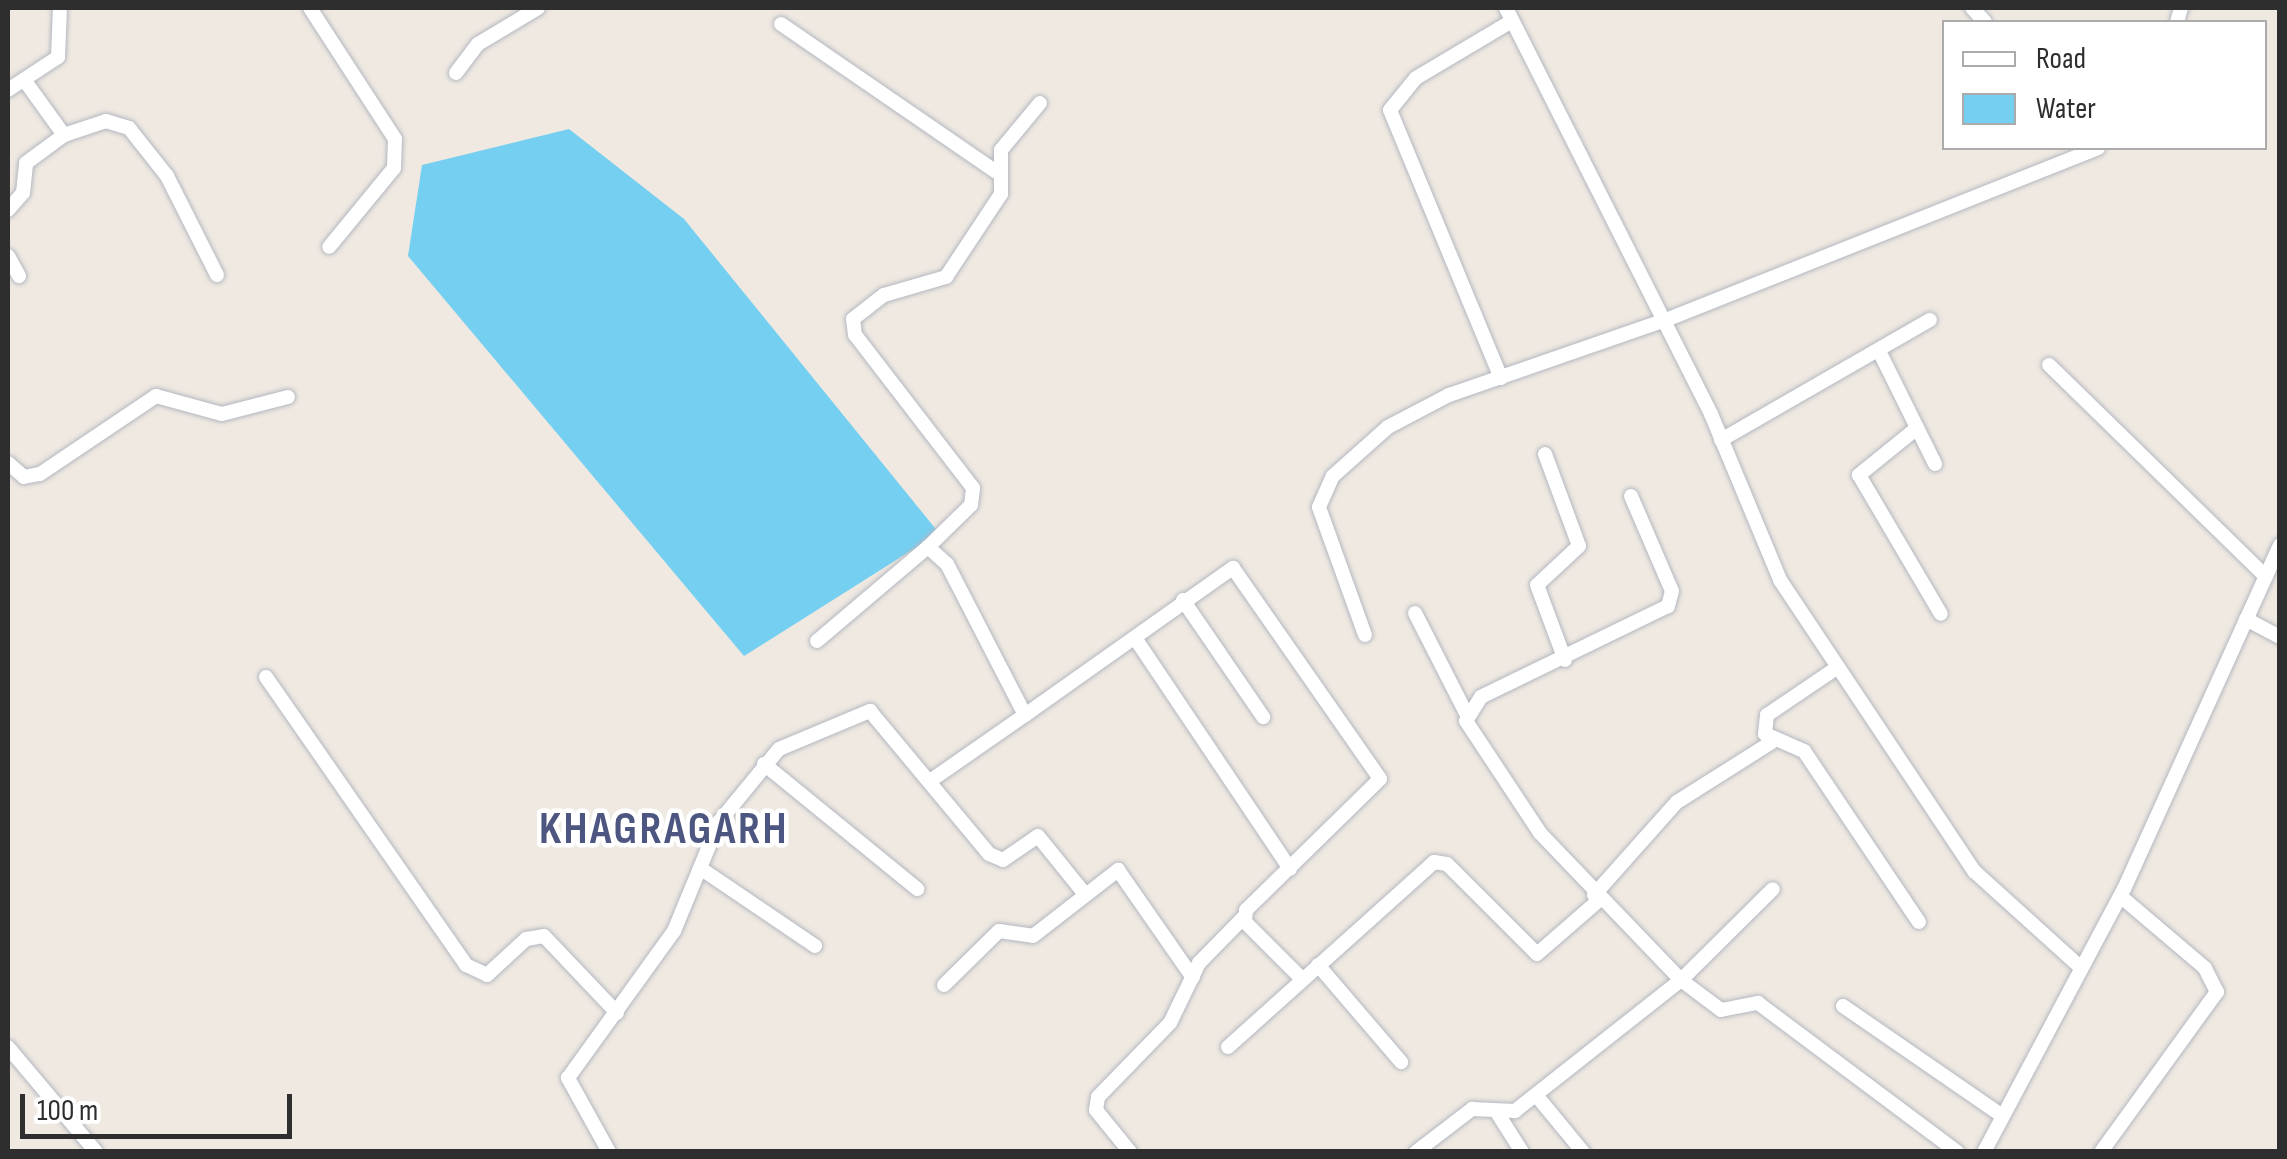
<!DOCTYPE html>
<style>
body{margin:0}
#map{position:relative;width:2287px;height:1159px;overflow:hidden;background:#efe9e1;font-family:"Sofia Sans Condensed",sans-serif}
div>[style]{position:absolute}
.water>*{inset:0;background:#75cff0}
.roads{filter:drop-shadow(0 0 2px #b4b7c1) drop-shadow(0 0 2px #b4b7c1)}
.minor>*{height:14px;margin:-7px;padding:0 7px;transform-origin:7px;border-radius:7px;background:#fff}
span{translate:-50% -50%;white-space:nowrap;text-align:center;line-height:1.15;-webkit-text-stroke:9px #fff;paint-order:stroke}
.district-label{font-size:45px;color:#4d5680;font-weight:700;letter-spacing:2.5px}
.frame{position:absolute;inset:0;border:10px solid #2e2e2e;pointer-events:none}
.legend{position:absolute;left:1942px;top:20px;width:325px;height:130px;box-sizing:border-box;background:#fff;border:2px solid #ababab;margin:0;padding:12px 18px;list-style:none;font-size:30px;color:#2e2e2e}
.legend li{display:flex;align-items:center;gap:20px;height:50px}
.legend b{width:50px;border:2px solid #ababab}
.scale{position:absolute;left:20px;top:1094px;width:272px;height:45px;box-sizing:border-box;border:5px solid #2e2e2e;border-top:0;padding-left:12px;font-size:30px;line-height:35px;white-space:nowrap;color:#2e2e2e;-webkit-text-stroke:8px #fff;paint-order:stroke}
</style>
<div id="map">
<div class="water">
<div style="clip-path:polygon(569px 129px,684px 219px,939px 533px,744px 656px,408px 256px,422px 165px)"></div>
</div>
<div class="roads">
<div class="minor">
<div style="left:310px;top:8px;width:156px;rotate:57deg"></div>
<div style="left:395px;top:139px;width:29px;rotate:92deg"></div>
<div style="left:394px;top:168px;width:102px;rotate:129.4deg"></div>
<div style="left:1506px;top:8px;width:455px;rotate:63.2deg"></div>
<div style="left:1711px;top:414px;width:180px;rotate:67.4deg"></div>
<div style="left:1780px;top:580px;width:351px;rotate:56.3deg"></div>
<div style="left:1975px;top:872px;width:142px;rotate:42.1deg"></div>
<div style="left:1972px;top:8px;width:19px;rotate:47deg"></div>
<div style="left:2177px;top:22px;width:15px;rotate:-74deg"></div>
<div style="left:781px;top:24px;width:261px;rotate:34.5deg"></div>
<div style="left:456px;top:73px;width:36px;rotate:-53deg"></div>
<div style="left:478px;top:44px;width:70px;rotate:-31deg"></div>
<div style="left:25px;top:81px;width:67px;rotate:54.2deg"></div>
<div style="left:64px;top:135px;width:44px;rotate:-18.4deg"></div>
<div style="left:106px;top:121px;width:24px;rotate:17deg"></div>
<div style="left:129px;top:128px;width:61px;rotate:51.6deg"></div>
<div style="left:167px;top:176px;width:111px;rotate:63.2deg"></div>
<div style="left:8px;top:90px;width:60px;rotate:-33.4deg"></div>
<div style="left:58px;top:57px;width:49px;rotate:-87.7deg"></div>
<div style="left:8px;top:210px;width:23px;rotate:-49deg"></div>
<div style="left:23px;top:193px;width:30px;rotate:-84deg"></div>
<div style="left:26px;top:163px;width:47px;rotate:-36.4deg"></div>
<div style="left:8px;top:256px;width:23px;rotate:61deg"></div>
<div style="left:1880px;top:353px;width:124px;rotate:63.6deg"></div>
<div style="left:2049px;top:365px;width:303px;rotate:44.3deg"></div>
<div style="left:1501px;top:378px;width:290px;rotate:-112.5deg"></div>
<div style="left:1390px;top:110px;width:41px;rotate:-50.9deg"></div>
<div style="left:1416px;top:78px;width:112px;rotate:-30.7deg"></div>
<div style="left:1917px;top:428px;width:75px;rotate:141deg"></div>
<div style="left:1859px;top:475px;width:161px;rotate:59.5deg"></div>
<div style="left:1721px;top:440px;width:241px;rotate:-29.9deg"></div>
<div style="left:1545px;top:454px;width:98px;rotate:69.7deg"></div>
<div style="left:1579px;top:546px;width:57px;rotate:137.1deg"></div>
<div style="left:1537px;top:585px;width:80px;rotate:69.5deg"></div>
<div style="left:8px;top:463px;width:21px;rotate:41deg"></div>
<div style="left:24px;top:477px;width:16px;rotate:-11deg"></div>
<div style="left:40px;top:474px;width:140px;rotate:-33.9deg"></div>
<div style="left:156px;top:396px;width:68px;rotate:15.3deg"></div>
<div style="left:222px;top:414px;width:68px;rotate:-14.4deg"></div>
<div style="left:1631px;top:496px;width:103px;rotate:66.7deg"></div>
<div style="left:1672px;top:591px;width:16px;rotate:105deg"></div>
<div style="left:1668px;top:606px;width:208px;rotate:154.1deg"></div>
<div style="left:1481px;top:697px;width:28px;rotate:122deg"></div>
<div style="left:1466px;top:721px;width:134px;rotate:56.5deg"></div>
<div style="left:1540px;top:833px;width:204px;rotate:46.2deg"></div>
<div style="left:1681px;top:980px;width:50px;rotate:36.9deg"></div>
<div style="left:1721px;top:1010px;width:38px;rotate:-11deg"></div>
<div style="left:1758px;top:1003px;width:249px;rotate:36.8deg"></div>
<div style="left:928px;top:547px;width:60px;rotate:-44.3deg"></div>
<div style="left:971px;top:505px;width:17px;rotate:-83deg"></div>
<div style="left:973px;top:488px;width:193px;rotate:-127.6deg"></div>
<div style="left:855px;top:335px;width:16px;rotate:-97deg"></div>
<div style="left:853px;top:319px;width:39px;rotate:-38deg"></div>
<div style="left:884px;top:295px;width:65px;rotate:-16.2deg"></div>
<div style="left:946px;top:277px;width:100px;rotate:-56.5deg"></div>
<div style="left:1001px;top:194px;width:44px;rotate:-90deg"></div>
<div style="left:1001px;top:150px;width:61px;rotate:-50.3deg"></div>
<div style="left:1183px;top:600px;width:142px;rotate:55.6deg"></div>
<div style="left:1415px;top:613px;width:112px;rotate:63deg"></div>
<div style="left:2246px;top:619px;width:38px;rotate:28deg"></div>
<div style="left:1365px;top:635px;width:136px;rotate:-109.8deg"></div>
<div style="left:1319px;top:507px;width:34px;rotate:-66deg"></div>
<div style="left:1333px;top:476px;width:74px;rotate:-41.7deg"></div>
<div style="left:1388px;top:427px;width:69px;rotate:-27.7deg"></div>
<div style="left:1449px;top:395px;width:230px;rotate:-19.1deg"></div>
<div style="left:1666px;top:320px;width:465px;rotate:-21.7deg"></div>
<div style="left:1135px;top:638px;width:278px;rotate:56.1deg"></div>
<div style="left:817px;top:641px;width:145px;rotate:-40.3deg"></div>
<div style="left:928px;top:547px;width:25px;rotate:42deg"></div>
<div style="left:947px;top:564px;width:170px;rotate:62.7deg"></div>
<div style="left:1025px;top:715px;width:255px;rotate:-35.3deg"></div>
<div style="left:1233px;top:568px;width:257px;rotate:55.1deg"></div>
<div style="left:1380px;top:779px;width:187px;rotate:135.6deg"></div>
<div style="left:1246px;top:910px;width:12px;rotate:95deg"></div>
<div style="left:1245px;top:922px;width:81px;rotate:45deg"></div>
<div style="left:1835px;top:669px;width:82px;rotate:145.9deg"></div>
<div style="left:1767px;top:715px;width:19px;rotate:96deg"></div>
<div style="left:1765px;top:734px;width:43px;rotate:23.6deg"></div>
<div style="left:1804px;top:751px;width:206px;rotate:56.1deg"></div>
<div style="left:266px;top:677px;width:351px;rotate:55.2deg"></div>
<div style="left:466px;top:965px;width:23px;rotate:25deg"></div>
<div style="left:487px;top:975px;width:53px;rotate:-42.7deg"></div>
<div style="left:526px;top:939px;width:18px;rotate:-9deg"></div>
<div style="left:544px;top:936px;width:106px;rotate:46.5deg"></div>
<div style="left:764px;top:764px;width:198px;rotate:39.2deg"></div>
<div style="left:930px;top:781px;width:116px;rotate:-34.8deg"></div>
<div style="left:700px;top:868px;width:139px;rotate:34.1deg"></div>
<div style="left:1594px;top:895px;width:125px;rotate:-48.3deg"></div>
<div style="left:1677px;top:802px;width:112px;rotate:-32.3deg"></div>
<div style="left:1318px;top:965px;width:128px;rotate:49.4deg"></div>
<div style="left:944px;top:985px;width:77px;rotate:-44.5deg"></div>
<div style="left:999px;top:931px;width:34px;rotate:8deg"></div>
<div style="left:1033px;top:936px;width:108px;rotate:-37.8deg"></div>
<div style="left:1118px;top:870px;width:131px;rotate:55.2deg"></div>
<div style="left:1843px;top:1006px;width:192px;rotate:34.6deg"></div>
<div style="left:8px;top:1047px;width:137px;rotate:50deg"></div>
<div style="left:1228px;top:1047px;width:277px;rotate:-41.9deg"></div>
<div style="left:1434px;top:862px;width:13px;rotate:9deg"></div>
<div style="left:1447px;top:864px;width:127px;rotate:45deg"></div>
<div style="left:1537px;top:954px;width:81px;rotate:-41deg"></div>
<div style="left:1536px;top:1095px;width:74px;rotate:50.5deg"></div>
<div style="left:1498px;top:1114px;width:45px;rotate:57.7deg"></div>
<div style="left:609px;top:1152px;width:85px;rotate:-119deg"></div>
<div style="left:568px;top:1078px;width:181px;rotate:-54.2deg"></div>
<div style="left:674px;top:931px;width:118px;rotate:-67.6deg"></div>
<div style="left:719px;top:822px;width:94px;rotate:-50.6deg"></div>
<div style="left:779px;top:749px;width:99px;rotate:-22.7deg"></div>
<div style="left:870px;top:711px;width:186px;rotate:50.2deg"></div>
<div style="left:989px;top:854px;width:15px;rotate:23deg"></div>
<div style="left:1003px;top:860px;width:42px;rotate:-34.4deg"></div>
<div style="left:1038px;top:836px;width:73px;rotate:51.1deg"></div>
<div style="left:1130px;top:1152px;width:54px;rotate:-129deg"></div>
<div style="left:1096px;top:1110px;width:13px;rotate:-81deg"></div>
<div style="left:1098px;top:1097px;width:103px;rotate:-45.8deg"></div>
<div style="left:1170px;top:1023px;width:67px;rotate:-64.2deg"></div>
<div style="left:1199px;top:963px;width:64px;rotate:-45.6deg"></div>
<div style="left:1416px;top:1152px;width:71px;rotate:-37.5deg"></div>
<div style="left:1472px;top:1109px;width:43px;rotate:2.7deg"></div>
<div style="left:1515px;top:1111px;width:211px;rotate:-38.3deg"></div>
<div style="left:1681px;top:980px;width:129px;rotate:-44.7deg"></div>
<div style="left:1984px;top:1152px;width:298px;rotate:-62deg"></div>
<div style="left:2124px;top:889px;width:378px;rotate:-65.6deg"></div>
<div style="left:2101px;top:1152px;width:198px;rotate:-54.1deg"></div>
<div style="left:2217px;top:992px;width:27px;rotate:-117deg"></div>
<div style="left:2205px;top:968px;width:111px;rotate:-139.7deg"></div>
</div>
</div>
<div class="district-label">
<span style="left:664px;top:830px">KHAGRAGARH</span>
</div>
<div class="frame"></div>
<ul class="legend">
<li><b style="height:12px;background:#fff"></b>Road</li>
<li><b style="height:28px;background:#75cff0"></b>Water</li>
</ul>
<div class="scale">100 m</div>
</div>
